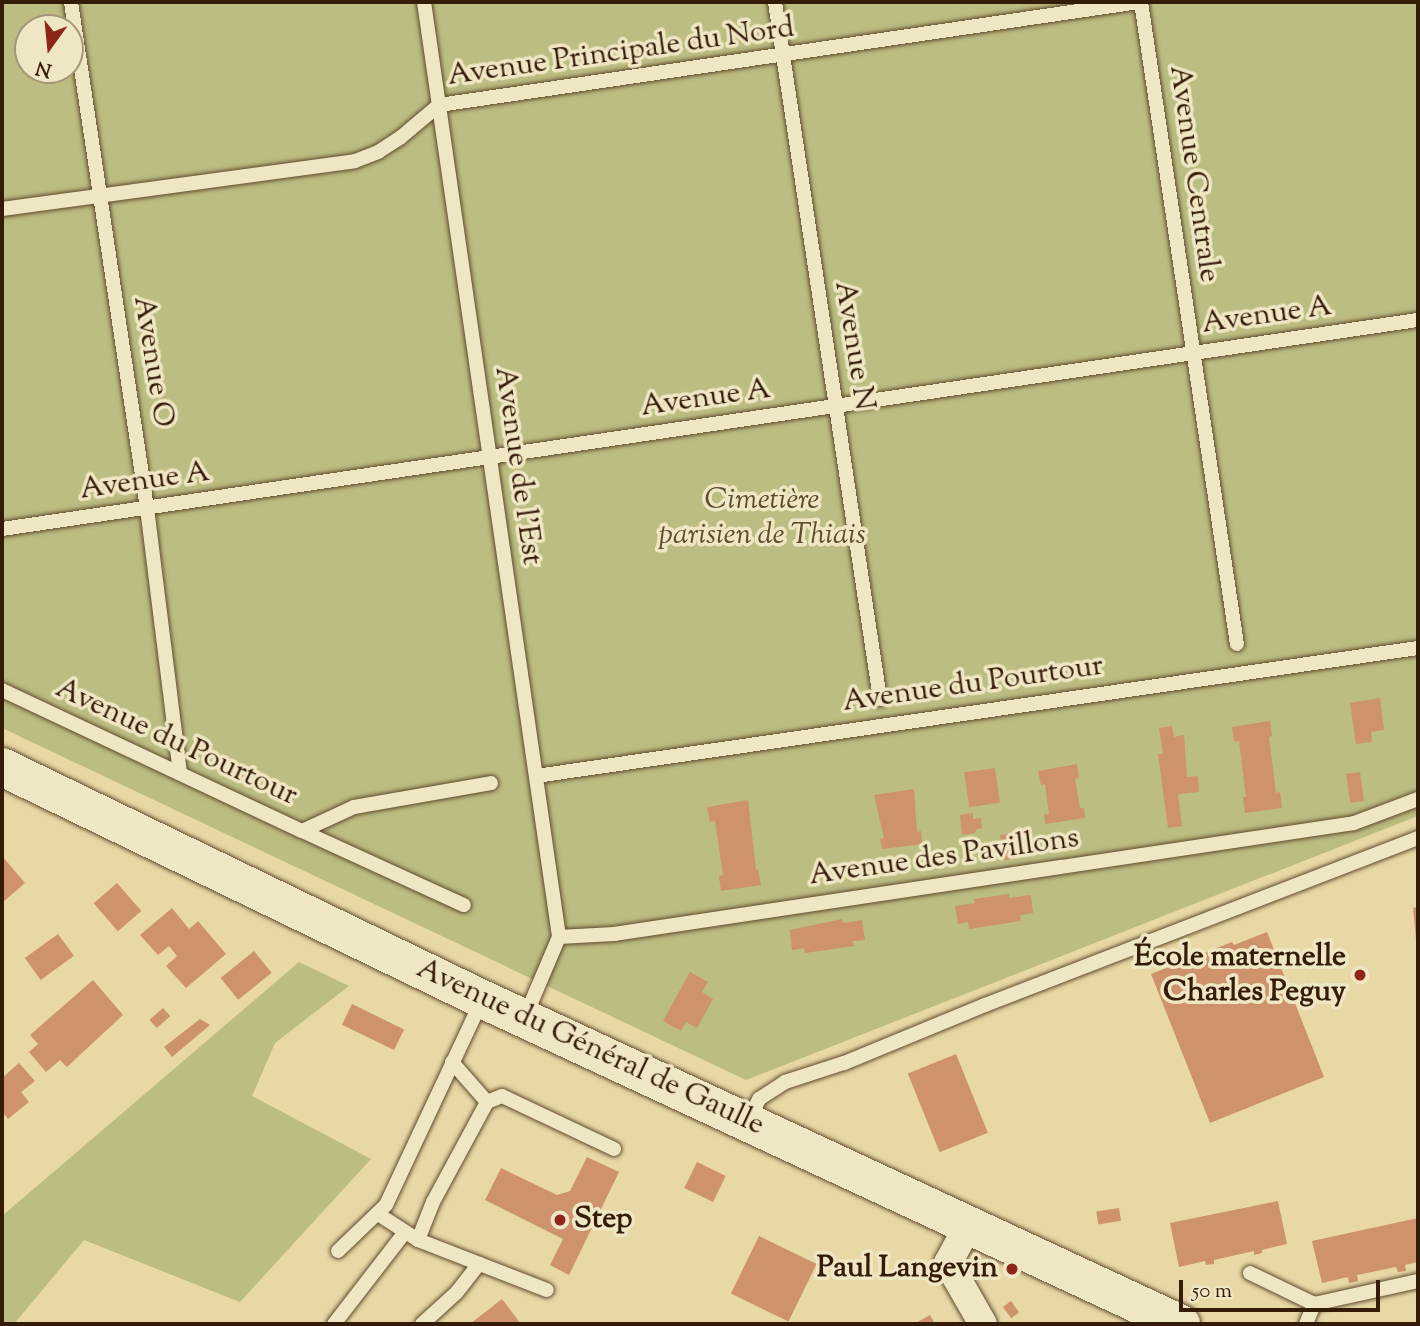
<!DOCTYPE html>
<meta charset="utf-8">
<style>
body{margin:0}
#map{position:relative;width:1420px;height:1326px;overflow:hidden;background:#e7d8a5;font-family:"Sorts Mill Goudy",serif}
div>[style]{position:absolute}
.green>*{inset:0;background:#bcbd82}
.building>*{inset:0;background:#ce926d;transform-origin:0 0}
.roads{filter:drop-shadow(0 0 2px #614b2f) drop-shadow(0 0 2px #614b2f)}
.lane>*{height:14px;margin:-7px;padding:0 7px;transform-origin:7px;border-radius:7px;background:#efe6c4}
.street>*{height:28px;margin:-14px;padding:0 14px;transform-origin:14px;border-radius:14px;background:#efe6c4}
.secondary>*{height:38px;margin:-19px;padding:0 19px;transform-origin:19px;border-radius:19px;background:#efe6c4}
.dots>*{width:19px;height:19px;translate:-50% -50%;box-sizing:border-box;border:4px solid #efe6c4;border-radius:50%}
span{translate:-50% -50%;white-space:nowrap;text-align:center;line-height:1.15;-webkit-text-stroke:7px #efe6c4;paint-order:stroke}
.street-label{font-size:30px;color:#341c08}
.park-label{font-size:30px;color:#5d4c2d;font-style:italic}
.poi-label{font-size:30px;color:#341c08;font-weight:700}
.right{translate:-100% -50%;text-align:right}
.left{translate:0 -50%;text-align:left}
.frame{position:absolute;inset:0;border:4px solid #341c08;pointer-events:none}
.north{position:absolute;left:14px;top:14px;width:70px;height:70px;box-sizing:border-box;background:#efe6c4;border:2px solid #a49579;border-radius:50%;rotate:195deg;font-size:19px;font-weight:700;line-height:28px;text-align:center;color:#341c08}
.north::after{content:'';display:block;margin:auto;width:24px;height:32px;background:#8f2418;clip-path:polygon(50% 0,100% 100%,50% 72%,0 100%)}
.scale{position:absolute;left:1179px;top:1280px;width:201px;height:32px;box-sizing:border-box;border:4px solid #341c08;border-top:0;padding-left:9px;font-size:21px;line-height:24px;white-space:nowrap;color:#341c08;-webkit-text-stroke:5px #efe6c4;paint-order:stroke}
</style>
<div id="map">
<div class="green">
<div style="clip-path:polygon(evenodd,2px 2px,1418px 2px,1418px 816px,746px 1080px,2px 728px,2px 2px,28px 28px,70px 28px,70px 70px,28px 70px,28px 28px)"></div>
<div style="clip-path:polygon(299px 962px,349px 986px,275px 1043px,252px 1096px,371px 1159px,240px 1302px,84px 1240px,14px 1324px,2px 1324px,2px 1216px)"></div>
</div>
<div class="building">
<div style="clip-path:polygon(1380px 698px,1384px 730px,1371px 732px,1372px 742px,1356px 744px,1350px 703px)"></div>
<div style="clip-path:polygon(1270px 721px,1272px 736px,1269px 737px,1276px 793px,1280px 792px,1282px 808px,1245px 813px,1243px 797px,1246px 797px,1239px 741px,1234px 742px,1232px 727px)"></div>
<div style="clip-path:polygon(1172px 726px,1174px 737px,1184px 735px,1187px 777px,1198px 776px,1199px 792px,1178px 794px,1182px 826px,1168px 828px,1158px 754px,1163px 754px,1159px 728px)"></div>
<div style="left:234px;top:761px;width:28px;height:12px;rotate:27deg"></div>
<div style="clip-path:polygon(1077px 764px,1079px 778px,1075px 779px,1080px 808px,1084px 808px,1085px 818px,1045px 824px,1044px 814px,1049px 814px,1045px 784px,1041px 785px,1038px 771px)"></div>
<div style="left:995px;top:768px;width:35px;height:31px;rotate:82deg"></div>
<div style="left:1360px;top:772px;width:29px;height:14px;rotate:82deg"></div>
<div style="clip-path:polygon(914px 789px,917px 832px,921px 831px,922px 844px,882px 849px,880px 839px,884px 838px,874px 795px)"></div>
<div style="clip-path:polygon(748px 800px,756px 870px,758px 869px,761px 885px,721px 891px,719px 876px,723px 875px,715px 821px,710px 822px,707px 807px)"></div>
<div style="clip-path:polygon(973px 813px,973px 819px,981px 818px,982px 828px,977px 829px,975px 833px,962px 835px,960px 815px)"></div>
<div style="left:1014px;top:833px;width:25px;height:14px;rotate:81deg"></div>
<div style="clip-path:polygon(2px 856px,25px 883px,2px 903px)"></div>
<div style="left:117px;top:883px;width:37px;height:31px;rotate:49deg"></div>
<div style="clip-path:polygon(1009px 894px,1009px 898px,1031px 895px,1033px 913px,1020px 915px,1021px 921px,969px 929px,968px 922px,958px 924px,955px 906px,975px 903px,974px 899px)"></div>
<div style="clip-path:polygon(1418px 907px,1418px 938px,1416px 939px,1413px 908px)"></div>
<div style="clip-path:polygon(172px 908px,189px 929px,198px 921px,226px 954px,186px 988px,166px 966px,177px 956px,169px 946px,158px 955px,140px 935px)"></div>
<div style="clip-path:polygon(842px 919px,843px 923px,862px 920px,865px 940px,853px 941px,854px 946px,805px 953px,804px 948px,792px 950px,790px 930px)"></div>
<div style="clip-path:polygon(1267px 932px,1324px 1077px,1210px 1123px,1151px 974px,1232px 942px,1234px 945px)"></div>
<div style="left:58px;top:934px;width:27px;height:41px;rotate:54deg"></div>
<div style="left:254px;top:951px;width:28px;height:43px;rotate:51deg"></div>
<div style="clip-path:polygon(690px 972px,708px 982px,702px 992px,713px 999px,697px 1028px,686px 1022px,681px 1031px,663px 1021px)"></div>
<div style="clip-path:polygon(93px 980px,123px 1015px,67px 1067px,60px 1060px,46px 1072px,29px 1052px,38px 1044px,30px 1035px)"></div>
<div style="left:352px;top:1004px;width:58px;height:23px;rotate:26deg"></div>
<div style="left:163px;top:1008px;width:11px;height:18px;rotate:49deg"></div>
<div style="clip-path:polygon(200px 1019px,210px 1025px,172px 1057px,164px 1047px)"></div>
<div style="left:956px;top:1054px;width:85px;height:52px;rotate:68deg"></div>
<div style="clip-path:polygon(19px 1063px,35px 1081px,21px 1092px,29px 1102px,8px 1119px,2px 1111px,2px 1078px)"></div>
<div style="clip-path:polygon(587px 1157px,619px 1172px,569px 1275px,550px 1265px,563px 1239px,485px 1200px,501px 1168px,557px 1195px,570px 1191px)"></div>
<div style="left:697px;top:1162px;width:32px;height:29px;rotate:26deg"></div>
<div style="clip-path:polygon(1278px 1201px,1287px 1244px,1262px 1250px,1262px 1253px,1254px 1255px,1254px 1251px,1214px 1260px,1214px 1264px,1206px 1265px,1205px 1261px,1179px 1267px,1170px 1223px)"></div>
<div style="left:1119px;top:1208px;width:13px;height:23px;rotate:81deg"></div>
<div style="clip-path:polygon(1418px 1218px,1418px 1262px,1405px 1265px,1406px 1271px,1398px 1272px,1396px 1267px,1357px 1275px,1358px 1281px,1349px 1283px,1348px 1277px,1322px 1283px,1312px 1241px)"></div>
<div style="left:759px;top:1236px;width:64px;height:64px;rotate:26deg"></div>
<div style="clip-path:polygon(502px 1299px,521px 1324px,470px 1324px)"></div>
<div style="left:1011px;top:1301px;width:14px;height:10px;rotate:54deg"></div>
<div style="clip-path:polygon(930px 1315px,935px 1324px,914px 1324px)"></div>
</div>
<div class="roads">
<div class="lane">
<div style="left:71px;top:2px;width:512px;rotate:81.46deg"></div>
<div style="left:147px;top:508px;width:267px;rotate:82.9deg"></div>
<div style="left:424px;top:2px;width:945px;rotate:81.78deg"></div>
<div style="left:775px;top:2px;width:705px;rotate:81.43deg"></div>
<div style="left:1141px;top:2px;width:649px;rotate:81.5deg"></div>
<div style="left:2px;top:209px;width:356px;rotate:-7.7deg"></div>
<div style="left:355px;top:161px;width:25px;rotate:-21deg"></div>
<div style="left:378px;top:152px;width:27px;rotate:-33deg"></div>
<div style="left:401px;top:137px;width:50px;rotate:-40.1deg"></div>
<div style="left:439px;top:105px;width:708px;rotate:-8.37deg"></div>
<div style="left:2px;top:529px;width:1431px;rotate:-8.4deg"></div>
<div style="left:2px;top:690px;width:331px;rotate:25.2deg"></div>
<div style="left:302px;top:831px;width:57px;rotate:-24.8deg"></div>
<div style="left:354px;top:807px;width:139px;rotate:-9.9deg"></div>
<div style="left:536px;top:776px;width:891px;rotate:-8.26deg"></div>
<div style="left:302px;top:831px;width:178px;rotate:24.6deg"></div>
<div style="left:525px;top:1017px;width:87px;rotate:-67deg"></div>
<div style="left:559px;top:937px;width:55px;rotate:-3.1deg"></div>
<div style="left:614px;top:934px;width:748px;rotate:-8.53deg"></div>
<div style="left:1354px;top:823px;width:68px;rotate:-20.6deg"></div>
<div style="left:452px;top:1062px;width:53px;rotate:48.8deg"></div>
<div style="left:748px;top:1121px;width:25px;rotate:-63deg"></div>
<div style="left:759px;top:1099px;width:31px;rotate:-33deg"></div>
<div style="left:785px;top:1082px;width:62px;rotate:-17.9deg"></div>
<div style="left:844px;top:1063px;width:152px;rotate:-22.4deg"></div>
<div style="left:985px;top:1005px;width:464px;rotate:-21.1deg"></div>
<div style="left:378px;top:1214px;width:48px;rotate:33deg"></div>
<div style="left:418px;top:1240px;width:138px;rotate:21.2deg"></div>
<div style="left:418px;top:1240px;width:41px;rotate:-68.5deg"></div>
<div style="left:433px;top:1202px;width:114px;rotate:-61.6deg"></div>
<div style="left:487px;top:1102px;width:16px;rotate:-22deg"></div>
<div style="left:502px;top:1096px;width:124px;rotate:25.3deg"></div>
<div style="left:338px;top:1251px;width:66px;rotate:-43.8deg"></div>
<div style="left:386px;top:1205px;width:226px;rotate:-64.9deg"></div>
<div style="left:1250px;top:1273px;width:71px;rotate:25.8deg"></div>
<div style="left:334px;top:1324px;width:116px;rotate:-52.3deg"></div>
<div style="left:422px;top:1324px;width:47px;rotate:-42.4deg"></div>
<div style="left:457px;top:1292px;width:36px;rotate:-52deg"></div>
<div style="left:1306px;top:1324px;width:22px;rotate:-68deg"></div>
<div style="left:1314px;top:1304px;width:107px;rotate:-12.5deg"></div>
</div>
<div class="street">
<div style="left:968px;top:1226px;width:42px;rotate:118.4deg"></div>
<div style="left:948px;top:1263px;width:70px;rotate:60.2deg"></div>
</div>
<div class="secondary">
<div style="left:2px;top:767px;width:533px;rotate:25.8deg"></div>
<div style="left:482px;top:999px;width:771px;rotate:24.94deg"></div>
</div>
</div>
<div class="dots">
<div style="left:1360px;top:975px;background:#8f2418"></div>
<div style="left:560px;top:1220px;background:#8f2418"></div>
<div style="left:1012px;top:1269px;background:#8f2418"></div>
</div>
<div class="street-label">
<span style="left:621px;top:53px;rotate:-8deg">Avenue Principale du Nord</span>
<span style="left:1193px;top:174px;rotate:82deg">Avenue Centrale</span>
<span style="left:1267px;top:316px;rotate:-8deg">Avenue A</span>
<span style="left:853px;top:346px;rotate:81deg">Avenue N</span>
<span style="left:152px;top:362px;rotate:81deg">Avenue O</span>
<span style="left:706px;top:399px;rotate:-8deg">Avenue A</span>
<span style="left:517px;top:466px;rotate:82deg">Avenue de l'Est</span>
<span style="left:145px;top:482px;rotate:-8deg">Avenue A</span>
<span style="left:973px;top:685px;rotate:-8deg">Avenue du Pourtour</span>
<span style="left:176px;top:743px;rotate:25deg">Avenue du Pourtour</span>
<span style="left:944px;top:858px;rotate:-8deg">Avenue des Pavillons</span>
<span style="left:590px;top:1048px;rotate:25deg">Avenue du Général de Gaulle</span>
</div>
<div class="park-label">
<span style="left:762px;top:518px">Cimetière<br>parisien de Thiais</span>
</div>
<div class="poi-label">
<span class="right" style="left:1346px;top:975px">École maternelle<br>Charles Peguy</span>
<span class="left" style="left:574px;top:1220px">Step</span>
<span class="right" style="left:998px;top:1269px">Paul Langevin</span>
</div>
<div class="frame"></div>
<div class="north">N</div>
<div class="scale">50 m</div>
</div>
